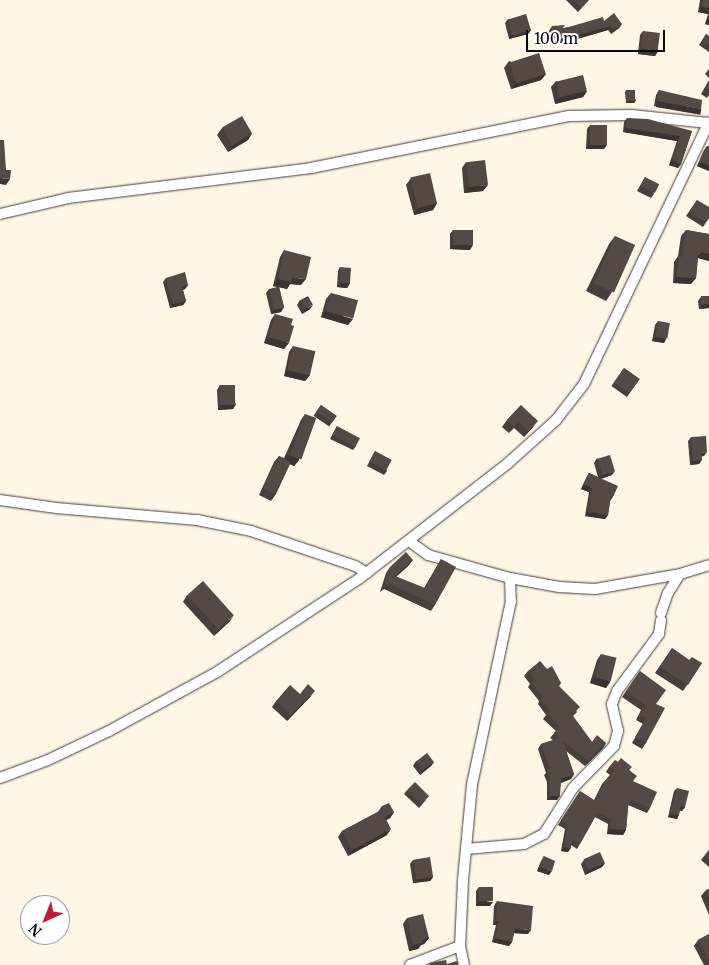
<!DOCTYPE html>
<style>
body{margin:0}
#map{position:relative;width:709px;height:965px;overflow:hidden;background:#fff7e6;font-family:Merriweather,serif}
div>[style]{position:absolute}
.roads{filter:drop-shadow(0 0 1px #3d3d3d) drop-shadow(0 0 1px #3d3d3d)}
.minor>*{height:10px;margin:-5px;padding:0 5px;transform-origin:5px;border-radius:5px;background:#fff}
.wall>*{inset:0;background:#473f3b;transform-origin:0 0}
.shaded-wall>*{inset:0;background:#3a3330;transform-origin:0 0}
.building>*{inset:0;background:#534945;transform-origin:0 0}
span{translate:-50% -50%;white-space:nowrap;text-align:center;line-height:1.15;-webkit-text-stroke:5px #fff;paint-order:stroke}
.north{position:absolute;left:20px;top:895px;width:50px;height:50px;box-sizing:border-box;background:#fff;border:1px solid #9d9d9d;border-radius:50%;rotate:224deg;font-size:14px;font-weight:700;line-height:20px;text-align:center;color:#0a0a0a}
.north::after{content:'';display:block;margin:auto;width:18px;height:22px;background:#c21934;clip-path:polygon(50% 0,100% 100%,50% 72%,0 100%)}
.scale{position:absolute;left:526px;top:30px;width:139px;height:22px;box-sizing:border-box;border:2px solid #0a0a0a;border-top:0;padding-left:6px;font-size:15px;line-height:18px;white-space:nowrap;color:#0a0a0a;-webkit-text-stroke:4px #fff;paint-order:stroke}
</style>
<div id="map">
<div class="roads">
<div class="minor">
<div style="left:0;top:214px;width:70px;rotate:-13.2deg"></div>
<div style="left:68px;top:198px;width:245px;rotate:-7deg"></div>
<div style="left:311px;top:168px;width:263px;rotate:-11.4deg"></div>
<div style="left:569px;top:116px;width:62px;rotate:-0.9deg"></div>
<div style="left:631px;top:115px;width:78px;rotate:5.9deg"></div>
<div style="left:0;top:500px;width:57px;rotate:8.1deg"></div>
<div style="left:56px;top:508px;width:142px;rotate:4.9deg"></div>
<div style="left:197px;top:520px;width:55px;rotate:11.5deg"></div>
<div style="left:251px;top:531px;width:110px;rotate:18.6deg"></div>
<div style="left:355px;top:566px;width:14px;rotate:30deg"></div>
<div style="left:409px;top:541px;width:24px;rotate:36deg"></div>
<div style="left:428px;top:555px;width:85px;rotate:15.7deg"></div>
<div style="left:510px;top:578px;width:23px;rotate:88deg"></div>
<div style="left:511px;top:601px;width:188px;rotate:102deg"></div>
<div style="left:472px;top:785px;width:96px;rotate:95.4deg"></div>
<div style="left:463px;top:881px;width:65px;rotate:92.6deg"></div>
<div style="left:460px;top:946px;width:19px;rotate:78deg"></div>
<div style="left:510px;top:578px;width:50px;rotate:10.4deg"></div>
<div style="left:559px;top:587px;width:36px;rotate:3deg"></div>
<div style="left:595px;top:589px;width:86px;rotate:-10deg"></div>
<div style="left:680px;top:574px;width:30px;rotate:-17deg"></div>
<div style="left:661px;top:613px;width:21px;rotate:-71deg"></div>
<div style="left:668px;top:593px;width:22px;rotate:-58deg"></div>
<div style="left:0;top:778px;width:51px;rotate:-20.6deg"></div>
<div style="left:48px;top:760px;width:68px;rotate:-25.4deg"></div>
<div style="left:109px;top:731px;width:123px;rotate:-28.6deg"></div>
<div style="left:217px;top:672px;width:171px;rotate:-33.3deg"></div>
<div style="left:360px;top:578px;width:186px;rotate:-37.8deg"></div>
<div style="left:507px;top:464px;width:66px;rotate:-41.9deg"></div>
<div style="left:556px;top:420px;width:46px;rotate:-52.1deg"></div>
<div style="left:584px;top:384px;width:290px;rotate:-64.5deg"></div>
<div style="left:466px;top:849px;width:58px;rotate:-4.9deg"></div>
<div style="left:524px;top:844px;width:22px;rotate:-27deg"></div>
<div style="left:544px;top:834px;width:54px;rotate:-57.8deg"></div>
<div style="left:573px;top:788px;width:59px;rotate:-45.7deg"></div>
<div style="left:614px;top:746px;width:16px;rotate:-75deg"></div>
<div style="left:618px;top:731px;width:28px;rotate:-103deg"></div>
<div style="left:612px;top:704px;width:14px;rotate:-69deg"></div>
<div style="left:617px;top:691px;width:71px;rotate:-53.6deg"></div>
<div style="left:659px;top:634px;width:14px;rotate:-82deg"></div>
<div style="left:410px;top:965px;width:53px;rotate:-20.8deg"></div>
</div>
</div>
<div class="wall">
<div style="clip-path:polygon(566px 0,589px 0,578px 12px)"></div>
<div style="clip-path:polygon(700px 0,709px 0,709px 25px,705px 24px,708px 14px,698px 12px)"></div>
<div style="clip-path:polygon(508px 19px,531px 30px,528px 34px,509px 39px,505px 23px)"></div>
<div style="clip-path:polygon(604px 21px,622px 24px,619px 28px,611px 34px,608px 30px,577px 39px,575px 41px,551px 44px,549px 31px,552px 26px,563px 28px)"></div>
<div style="clip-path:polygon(643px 31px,658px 51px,655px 56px,638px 54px,640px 35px)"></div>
<div style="clip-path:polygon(706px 34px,709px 36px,709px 52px,699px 45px)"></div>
<div style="clip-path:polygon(509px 61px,546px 74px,541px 80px,511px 89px,504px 68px)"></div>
<div style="clip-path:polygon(709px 69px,709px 78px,705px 74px)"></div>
<div style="clip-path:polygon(709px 80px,709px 95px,707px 98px,701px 94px)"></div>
<div style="clip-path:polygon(556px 81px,587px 91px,583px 97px,555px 104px,551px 87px)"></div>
<div style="clip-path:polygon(626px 90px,636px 100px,634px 103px,626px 103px,625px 92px)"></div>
<div style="clip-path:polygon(659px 90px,698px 114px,654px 106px,656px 95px)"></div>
<div style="clip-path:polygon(627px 118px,692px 131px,681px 164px,678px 168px,669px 165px,677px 141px,623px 132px,624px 122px)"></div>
<div style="clip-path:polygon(590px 125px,604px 149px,586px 149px,587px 129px)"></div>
<div style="clip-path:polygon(222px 128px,252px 133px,248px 140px,228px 152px,217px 135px)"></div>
<div style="clip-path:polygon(707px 146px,709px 146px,709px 171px,697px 166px,704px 150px)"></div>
<div style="clip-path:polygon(466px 162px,483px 191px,464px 193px,462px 168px)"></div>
<div style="clip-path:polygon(645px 177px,654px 194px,651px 198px,637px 191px)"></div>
<div style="clip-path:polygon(411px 178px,437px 203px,433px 210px,414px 215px,406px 185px)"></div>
<div style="clip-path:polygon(697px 200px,709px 218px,703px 227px,686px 216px)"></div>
<div style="clip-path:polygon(453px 230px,470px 250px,450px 249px,450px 234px)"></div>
<div style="clip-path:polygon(686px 230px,709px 234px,709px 261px,698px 258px,696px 278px,691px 284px,673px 283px,674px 262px,678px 256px,681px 236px)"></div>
<div style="clip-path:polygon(615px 236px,612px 292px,606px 301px,586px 291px,609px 244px)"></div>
<div style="clip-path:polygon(284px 250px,301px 285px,290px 284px,287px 289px,279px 287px,284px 307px,281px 312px,271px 314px,266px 293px,269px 289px,278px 287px,273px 286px,280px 257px)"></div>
<div style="clip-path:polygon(340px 267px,350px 283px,347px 288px,337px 287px,338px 271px)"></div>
<div style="clip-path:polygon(166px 278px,188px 285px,185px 289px,183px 290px,186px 301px,183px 305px,170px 308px,163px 282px)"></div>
<div style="clip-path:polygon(331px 293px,348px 325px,321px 317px,326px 299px)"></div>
<div style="clip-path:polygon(709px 296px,709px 308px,699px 309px,698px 301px,701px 297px)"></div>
<div style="clip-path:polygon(300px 300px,310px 309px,302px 314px,297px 305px)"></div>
<div style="clip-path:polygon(275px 314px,291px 325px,284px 349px,264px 343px,271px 320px)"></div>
<div style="clip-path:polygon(658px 321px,666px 339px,664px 343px,652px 341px,655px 325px)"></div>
<div style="clip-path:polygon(293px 346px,310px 375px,305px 381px,284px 376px,289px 352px)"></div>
<div style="left:624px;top:368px;width:19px;height:22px;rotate:35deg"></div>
<div style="clip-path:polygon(220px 385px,236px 404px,233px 409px,218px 410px,217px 390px)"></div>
<div style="left:321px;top:405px;width:19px;height:13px;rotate:35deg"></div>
<div style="clip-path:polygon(521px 405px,533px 427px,524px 437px,514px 428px,509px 433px,502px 427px,507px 420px)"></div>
<div style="clip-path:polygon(305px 414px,299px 460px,294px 466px,290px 464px,276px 494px,271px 501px,259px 495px,274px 462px,279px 456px,284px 458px,301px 420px)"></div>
<div style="clip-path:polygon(337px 426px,356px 446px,353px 450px,330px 439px)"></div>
<div style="clip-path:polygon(691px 437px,704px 456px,702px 456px,699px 464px,690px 465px,688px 441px)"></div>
<div style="clip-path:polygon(375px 451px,387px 471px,384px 475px,367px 466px)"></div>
<div style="clip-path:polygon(597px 458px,612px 475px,601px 479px,613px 497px,610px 501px,608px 515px,605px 519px,585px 516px,589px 492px,581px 489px,586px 478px,589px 473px,598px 477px,594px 463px)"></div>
<div style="clip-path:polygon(441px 559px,435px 605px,431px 611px,384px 589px,380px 592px,386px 573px,390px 567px,413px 560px,408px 566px,396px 577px,424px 588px)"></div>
<div style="clip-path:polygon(187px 595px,230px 621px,214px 636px,183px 602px)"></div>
<div style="clip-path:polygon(672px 648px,689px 660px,702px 663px,683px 691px,655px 673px)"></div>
<div style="clip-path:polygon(601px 654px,610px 682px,606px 688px,590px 683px,597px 660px)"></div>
<div style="clip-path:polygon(547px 669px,561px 683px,559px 686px,577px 712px,573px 716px,592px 742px,606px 743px,603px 748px,585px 766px,566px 751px,574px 774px,571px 779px,561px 783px,557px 800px,547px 800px,547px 782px,544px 775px,546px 773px,538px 749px,541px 744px,553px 740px,550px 738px,556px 731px,543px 719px,546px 715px,538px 704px,539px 701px,528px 687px,530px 684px,524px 676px,528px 671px)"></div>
<div style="clip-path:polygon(640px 671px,656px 704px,646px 743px,642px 749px,632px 743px,643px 724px,636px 720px,641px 710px,622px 697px)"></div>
<div style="clip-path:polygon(300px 694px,311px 696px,287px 721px,272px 707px,276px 701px)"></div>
<div style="clip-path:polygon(416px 761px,434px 762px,431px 766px,420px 775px,413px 766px)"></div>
<div style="clip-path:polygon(609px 767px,630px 770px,633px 782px,650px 808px,647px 813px,628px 805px,626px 830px,623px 835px,607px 834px,608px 824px,595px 817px,577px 849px,571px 845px,568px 852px,561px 851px,565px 829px,558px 825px,580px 791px,594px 800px,602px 784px,610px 775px,606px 772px)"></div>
<div style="clip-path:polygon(677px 788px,685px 807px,682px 811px,680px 810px,677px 819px,668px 817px,674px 791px)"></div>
<div style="clip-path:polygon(407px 790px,426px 800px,419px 808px,404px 794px)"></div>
<div style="clip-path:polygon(382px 806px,394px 812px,390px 818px,386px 820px,387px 835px,348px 856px,338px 837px,342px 831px,378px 812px)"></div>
<div style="clip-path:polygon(709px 850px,709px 867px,701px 860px)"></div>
<div style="clip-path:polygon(544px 856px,549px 875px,537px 871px,541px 861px)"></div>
<div style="clip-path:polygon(413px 860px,433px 877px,430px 881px,413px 883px,410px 864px)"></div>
<div style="clip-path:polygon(584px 860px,605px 863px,602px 867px,585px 875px,581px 864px)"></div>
<div style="clip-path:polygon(479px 887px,490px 906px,476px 906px,476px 891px)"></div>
<div style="clip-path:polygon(709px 889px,709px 915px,701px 896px,706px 890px)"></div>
<div style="clip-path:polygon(497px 901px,528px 934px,514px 933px,512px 942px,509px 946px,492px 942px,496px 925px,493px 925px,494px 906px)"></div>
<div style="clip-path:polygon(407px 918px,429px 938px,424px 944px,421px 945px,418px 949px,409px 951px,403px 924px)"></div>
<div style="clip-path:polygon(709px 934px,709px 965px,704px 965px,694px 946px,698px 940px)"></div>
</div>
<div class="shaded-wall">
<div style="clip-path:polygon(702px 7px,709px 8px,709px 13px,708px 14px,698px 12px)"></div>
<div style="clip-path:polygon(709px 19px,709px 25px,705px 24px)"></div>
<div style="clip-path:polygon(622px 24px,619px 28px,611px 34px,614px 30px)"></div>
<div style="clip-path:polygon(611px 26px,608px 30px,577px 39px,575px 41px,551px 44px,554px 40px,578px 35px)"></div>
<div style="clip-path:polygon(531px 30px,528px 34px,509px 39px,512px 35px)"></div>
<div style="clip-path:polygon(641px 49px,658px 51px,655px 56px,638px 54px)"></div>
<div style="clip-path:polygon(546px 74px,541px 80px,511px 89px,516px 83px)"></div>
<div style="clip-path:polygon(587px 91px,583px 97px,555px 104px,560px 97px)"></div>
<div style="clip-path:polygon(636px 100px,634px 103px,626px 103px,627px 101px)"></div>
<div style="left:657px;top:101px;width:45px;height:6px;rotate:10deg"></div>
<div style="clip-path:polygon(626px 128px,680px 136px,677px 141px,623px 132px)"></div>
<div style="clip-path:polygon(252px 133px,248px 140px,228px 152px,233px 146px)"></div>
<div style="clip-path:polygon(589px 145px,607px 145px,604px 149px,586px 149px)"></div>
<div style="clip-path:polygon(672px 160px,681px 164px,678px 168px,669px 165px)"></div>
<div style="clip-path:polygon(700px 162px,709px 165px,709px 171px,697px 166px)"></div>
<div style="clip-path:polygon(0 178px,10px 179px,6px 185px,0 184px)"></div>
<div style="clip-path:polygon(488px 185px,483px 191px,464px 193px,469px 186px)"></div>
<div style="clip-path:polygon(437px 203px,433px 210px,414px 215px,419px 208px)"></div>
<div style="clip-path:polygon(453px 245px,473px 245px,470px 250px,450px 249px)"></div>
<div style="clip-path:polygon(701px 252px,709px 254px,709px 261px,698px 258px,696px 261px,698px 255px)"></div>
<div style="clip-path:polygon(677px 277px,696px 278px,691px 284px,673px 283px)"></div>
<div style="clip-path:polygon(292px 278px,306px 279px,301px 285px,290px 284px,287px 289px,273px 286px,278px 279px)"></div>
<div style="clip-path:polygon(340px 283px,350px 283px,347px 288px,337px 287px)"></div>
<div style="clip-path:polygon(188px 285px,185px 289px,180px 291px,182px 287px)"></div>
<div style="clip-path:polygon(186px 301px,183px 305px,170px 308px,173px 304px)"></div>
<div style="clip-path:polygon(709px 304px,709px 308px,699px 309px,702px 305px)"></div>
<div style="clip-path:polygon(313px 305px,310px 309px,302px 314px,305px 309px)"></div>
<div style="clip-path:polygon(284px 307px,281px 312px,271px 314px,274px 310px)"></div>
<div style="clip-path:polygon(325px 311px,353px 319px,348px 325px,321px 317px)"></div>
<div style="clip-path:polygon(269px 337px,289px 343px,284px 349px,264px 343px)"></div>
<div style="clip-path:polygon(655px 337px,666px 339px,664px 343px,652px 341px)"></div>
<div style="clip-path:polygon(288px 370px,310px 375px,305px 381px,284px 376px)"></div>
<div style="clip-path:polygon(236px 404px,233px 409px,218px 410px,221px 405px)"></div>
<div style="clip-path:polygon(538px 421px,533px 427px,524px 437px,528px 431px)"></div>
<div style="clip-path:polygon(707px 452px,704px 456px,698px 457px,701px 453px)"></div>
<div style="clip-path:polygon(288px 455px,299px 460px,294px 466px,283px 461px)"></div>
<div style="clip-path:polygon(702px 460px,699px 464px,690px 465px,693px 461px)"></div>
<div style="clip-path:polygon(615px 471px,612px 475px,599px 479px,602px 475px)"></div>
<div style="clip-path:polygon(584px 484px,592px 488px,589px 492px,581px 489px)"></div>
<div style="clip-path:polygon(588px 512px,608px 515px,605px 519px,585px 516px)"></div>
<div style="clip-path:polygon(413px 560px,408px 566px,390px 582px,395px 576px)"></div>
<div style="clip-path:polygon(234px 615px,230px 621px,214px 636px,219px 630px)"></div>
<div style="clip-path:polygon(595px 677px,610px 682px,606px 688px,590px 683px)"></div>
<div style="clip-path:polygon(315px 691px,311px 696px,287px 721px,291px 715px)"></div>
<div style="clip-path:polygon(606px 743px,603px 748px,585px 766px,588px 761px)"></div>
<div style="clip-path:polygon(434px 762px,431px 766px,420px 775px,423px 770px)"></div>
<div style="clip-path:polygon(574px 774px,571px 779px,557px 784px,561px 779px)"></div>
<div style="clip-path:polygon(550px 796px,560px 796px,557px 800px,547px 800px)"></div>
<div style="clip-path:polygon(681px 806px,685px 807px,682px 811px,678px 810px)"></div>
<div style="clip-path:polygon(394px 812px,390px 818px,381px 823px,385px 817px)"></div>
<div style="clip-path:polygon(670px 814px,679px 815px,677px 819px,668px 817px)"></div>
<div style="clip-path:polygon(391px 829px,387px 835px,348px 856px,352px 850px)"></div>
<div style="clip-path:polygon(610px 829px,626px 830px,623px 835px,607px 834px)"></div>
<div style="clip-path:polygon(564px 847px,571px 848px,568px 852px,561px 851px)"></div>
<div style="clip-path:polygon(605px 863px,602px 867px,585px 875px,588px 870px)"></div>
<div style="clip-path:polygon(540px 867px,552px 871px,549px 875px,537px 871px)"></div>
<div style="clip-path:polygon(433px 877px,430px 881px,413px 883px,416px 879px)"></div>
<div style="clip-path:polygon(479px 901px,493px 902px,490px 906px,476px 906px)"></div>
<div style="clip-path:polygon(496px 921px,499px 921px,496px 925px,493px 925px)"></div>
<div style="clip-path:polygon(515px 929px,531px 930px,528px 934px,512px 933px)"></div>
<div style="clip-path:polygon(429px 938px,424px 944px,421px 945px,418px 949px,409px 951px,413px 945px,422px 940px)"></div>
<div style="clip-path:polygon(495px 938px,512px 942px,509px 946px,492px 942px)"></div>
</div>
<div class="building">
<div style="clip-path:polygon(573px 0,588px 0,581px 7px)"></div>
<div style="clip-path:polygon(703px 0,709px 0,709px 8px,702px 7px)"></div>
<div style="clip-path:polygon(614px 13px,622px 24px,614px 30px,611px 26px,578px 35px,578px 37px,554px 40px,552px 26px,565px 25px,562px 29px,603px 17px,604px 21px)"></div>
<div style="left:526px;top:14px;width:17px;height:19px;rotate:73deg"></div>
<div style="left:643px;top:31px;width:17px;height:18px;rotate:7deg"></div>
<div style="clip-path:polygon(706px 34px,709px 36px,709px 45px,702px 41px)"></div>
<div style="left:539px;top:53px;width:22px;height:31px;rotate:72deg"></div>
<div style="left:583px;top:75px;width:16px;height:28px;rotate:76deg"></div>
<div style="clip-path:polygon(709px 81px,709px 91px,705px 89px)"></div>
<div style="left:626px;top:90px;width:9px;height:11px"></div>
<div style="clip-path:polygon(659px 90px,702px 100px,701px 109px,657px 101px)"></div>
<div style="left:242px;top:116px;width:20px;height:23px;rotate:60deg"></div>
<div style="clip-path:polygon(627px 118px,648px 119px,692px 131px,681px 164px,672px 160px,680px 136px,626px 128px)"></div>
<div style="left:590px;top:125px;width:17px;height:20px"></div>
<div style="clip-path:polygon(0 140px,4px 140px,6px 170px,11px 170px,10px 179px,0 178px)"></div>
<div style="clip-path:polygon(707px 146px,709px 146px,709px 165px,700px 162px)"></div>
<div style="left:485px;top:160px;width:25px;height:19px;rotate:83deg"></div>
<div style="left:430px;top:173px;width:31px;height:20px;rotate:77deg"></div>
<div style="left:645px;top:177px;width:16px;height:10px;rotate:27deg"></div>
<div style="clip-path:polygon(697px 200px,709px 207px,709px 218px,706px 222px,689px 212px)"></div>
<div style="left:453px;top:230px;width:20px;height:15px"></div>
<div style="clip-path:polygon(686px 230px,709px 234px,709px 254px,701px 252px,700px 255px,698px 255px,696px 278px,677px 277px,679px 256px,682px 257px)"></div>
<div style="left:615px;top:236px;width:22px;height:52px;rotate:24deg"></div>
<div style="clip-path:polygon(284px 250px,311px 257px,306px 279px,292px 278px,291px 282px,278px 279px)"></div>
<div style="clip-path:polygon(340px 267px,351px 268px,350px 283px,340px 283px)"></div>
<div style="clip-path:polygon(185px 272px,188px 285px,182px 287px,186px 301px,173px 304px,166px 278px)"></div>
<div style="left:279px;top:287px;width:21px;height:10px;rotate:76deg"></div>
<div style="left:331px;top:293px;width:28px;height:19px;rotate:15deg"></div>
<div style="left:308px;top:296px;width:10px;height:9px;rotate:61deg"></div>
<div style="left:709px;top:296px;width:8px;height:8px;rotate:90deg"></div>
<div style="clip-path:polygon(275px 314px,293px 319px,291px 325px,294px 326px,289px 343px,269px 337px)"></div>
<div style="left:658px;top:321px;width:12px;height:16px;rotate:9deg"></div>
<div style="left:293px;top:346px;width:23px;height:25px;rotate:13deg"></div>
<div style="left:624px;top:368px;width:19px;height:17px;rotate:35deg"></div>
<div style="left:220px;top:385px;width:15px;height:20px"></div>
<div style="left:321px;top:405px;width:19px;height:8px;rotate:35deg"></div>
<div style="clip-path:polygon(521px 405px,538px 421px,528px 431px,518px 422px,514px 427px,507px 420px)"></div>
<div style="left:305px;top:414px;width:12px;height:44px;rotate:20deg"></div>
<div style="left:337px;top:426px;width:26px;height:10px;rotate:28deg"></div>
<div style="clip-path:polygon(706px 436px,707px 452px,701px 453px,702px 460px,693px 461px,691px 437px)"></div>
<div style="left:375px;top:451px;width:19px;height:12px;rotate:28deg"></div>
<div style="left:610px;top:455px;width:17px;height:13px;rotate:73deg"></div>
<div style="left:279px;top:456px;width:13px;height:36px;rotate:27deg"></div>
<div style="clip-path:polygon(589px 473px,618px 486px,613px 497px,611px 496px,608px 515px,588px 512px,592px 488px,584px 484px)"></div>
<div style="clip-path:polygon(406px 552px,413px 560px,395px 576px,425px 588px,441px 559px,456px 567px,435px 605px,388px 583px,384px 586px,390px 567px)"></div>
<div style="left:203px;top:581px;width:46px;height:21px;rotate:48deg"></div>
<div style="clip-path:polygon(672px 648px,689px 660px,692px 657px,702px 663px,688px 685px,660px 667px)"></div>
<div style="left:601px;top:654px;width:16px;height:24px;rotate:14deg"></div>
<div style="clip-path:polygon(540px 661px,547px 669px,552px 666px,561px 683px,558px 685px,580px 707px,572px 715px,592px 742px,597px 735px,606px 743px,588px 761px,563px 741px,574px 774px,561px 779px,560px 796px,550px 796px,550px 777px,547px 770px,550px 769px,541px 744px,560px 738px,554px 733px,560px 727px,547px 714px,550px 711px,541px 699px,543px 697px,531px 682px,534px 679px,528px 671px)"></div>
<div style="clip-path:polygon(640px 671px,666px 690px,656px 704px,665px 708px,646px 743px,635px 737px,646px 718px,640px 715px,645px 705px,626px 691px)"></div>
<div style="clip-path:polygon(308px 684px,315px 691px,291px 715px,276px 701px,290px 685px,300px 694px)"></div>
<div style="left:427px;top:753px;width:11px;height:14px;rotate:52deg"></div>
<div style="clip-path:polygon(621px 758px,632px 767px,629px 770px,637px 776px,633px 781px,657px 792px,650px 808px,629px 799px,626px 830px,610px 829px,611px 820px,598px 812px,580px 844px,572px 839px,571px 848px,564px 847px,568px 824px,561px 820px,580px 791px,595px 801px,606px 780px,614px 770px,609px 767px,615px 760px,618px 762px)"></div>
<div style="left:415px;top:782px;width:20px;height:11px;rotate:45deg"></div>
<div style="clip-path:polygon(677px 788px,689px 791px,685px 807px,681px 806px,679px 815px,670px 814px)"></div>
<div style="clip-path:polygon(389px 803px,394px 812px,385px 817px,391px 829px,352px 850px,342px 831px,383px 809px,382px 806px)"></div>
<div style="clip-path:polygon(709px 850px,709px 859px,705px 855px)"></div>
<div style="left:600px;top:852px;width:12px;height:18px;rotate:66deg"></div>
<div style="clip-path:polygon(544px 856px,555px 861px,552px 871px,540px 867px)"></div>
<div style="left:430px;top:857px;width:20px;height:17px;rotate:81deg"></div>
<div style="left:479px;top:887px;width:14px;height:14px"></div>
<div style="clip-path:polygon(709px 889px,709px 898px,706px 890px)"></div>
<div style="clip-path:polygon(497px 901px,533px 906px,531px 930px,515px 929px,512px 942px,495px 938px,499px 921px,496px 921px)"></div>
<div style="clip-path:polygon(423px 914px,429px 938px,422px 940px,423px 943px,413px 945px,407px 918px)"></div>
<div style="clip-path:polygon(709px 934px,709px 960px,698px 940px)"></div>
<div style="clip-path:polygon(446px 960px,447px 964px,457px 961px,458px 965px,430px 965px,429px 963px)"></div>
</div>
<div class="north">N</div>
<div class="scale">100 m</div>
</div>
